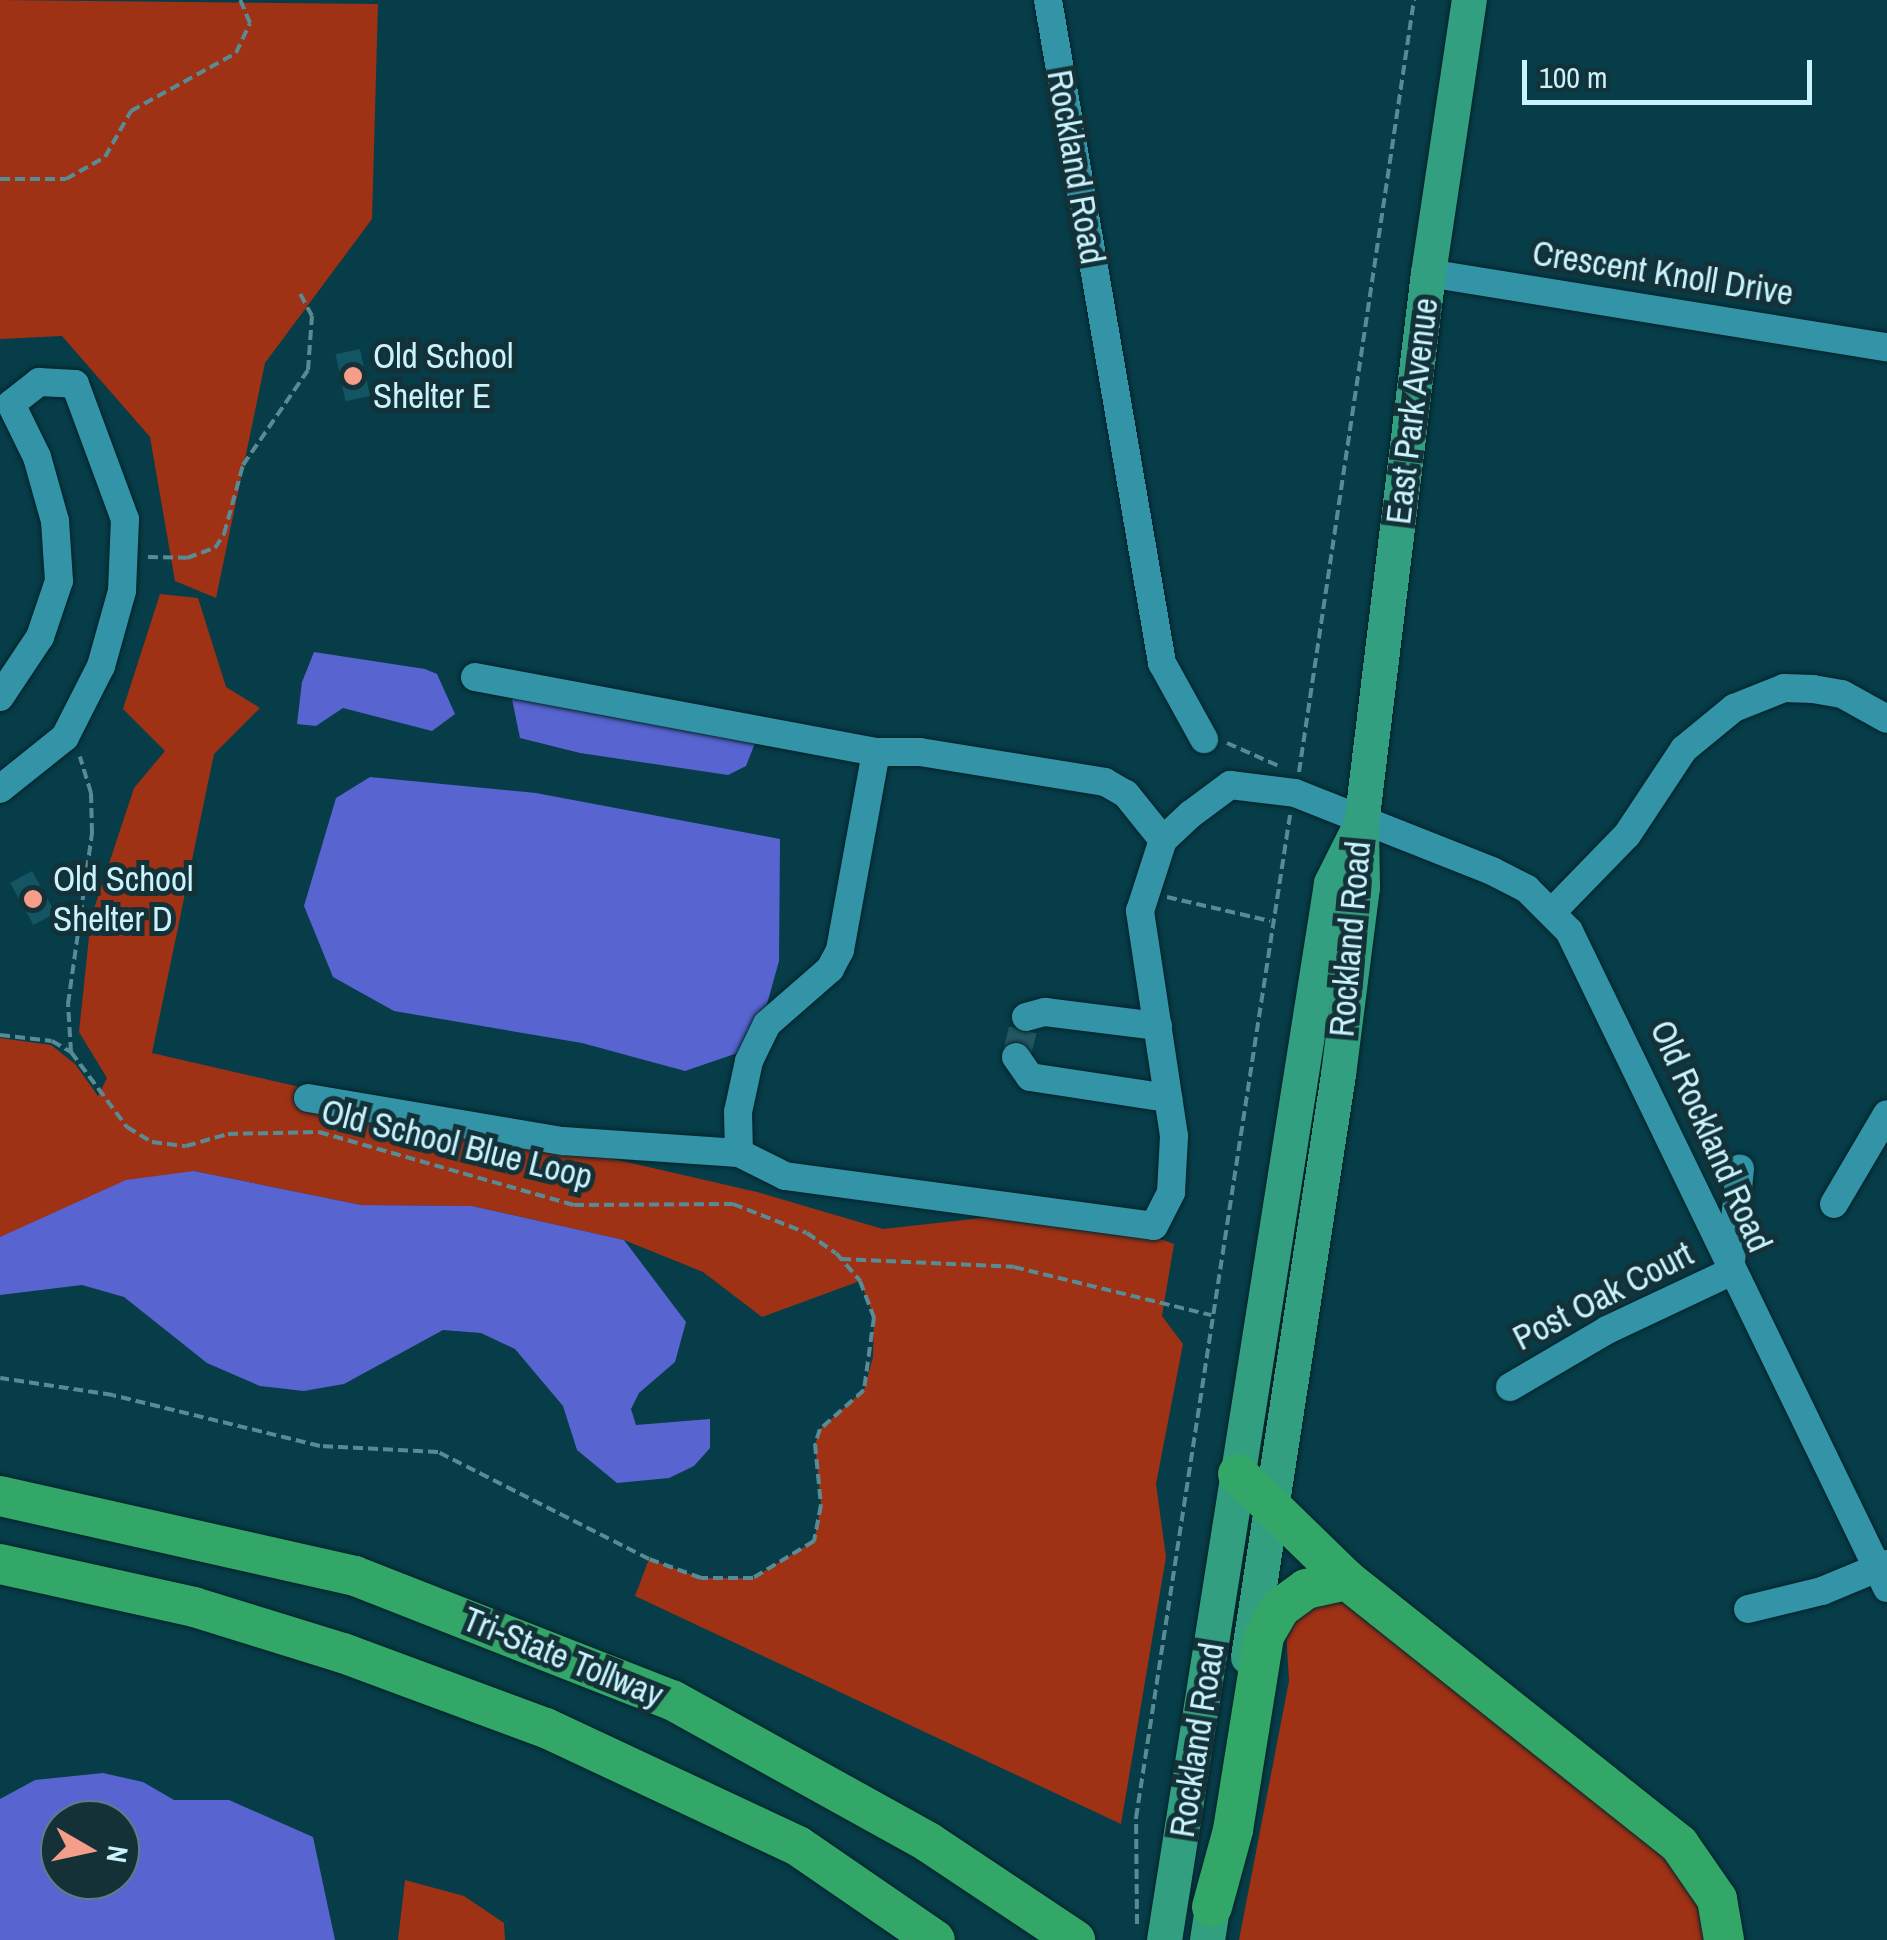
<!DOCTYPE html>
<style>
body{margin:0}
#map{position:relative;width:1887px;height:1940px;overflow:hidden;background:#063d48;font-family:"Archivo Narrow",sans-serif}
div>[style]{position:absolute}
.green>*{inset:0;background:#9f3115}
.water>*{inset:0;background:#5864d0}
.building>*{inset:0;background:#145563;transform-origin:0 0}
.minor-tunnel>*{height:28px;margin-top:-14px;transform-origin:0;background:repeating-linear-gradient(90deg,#235863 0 28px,transparent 0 42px)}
.path>*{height:4px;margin-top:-2px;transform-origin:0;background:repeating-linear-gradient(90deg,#598b95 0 10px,transparent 0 15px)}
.roads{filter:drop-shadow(0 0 2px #042229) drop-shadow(0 0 2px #042229)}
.minor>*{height:28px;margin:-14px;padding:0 14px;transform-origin:14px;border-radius:14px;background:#3394a8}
.major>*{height:35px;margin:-17.5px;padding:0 17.5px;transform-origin:17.5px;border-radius:17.5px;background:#339f81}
.highway>*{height:40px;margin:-20px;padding:0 20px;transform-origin:20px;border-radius:20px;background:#33a767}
.dots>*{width:28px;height:28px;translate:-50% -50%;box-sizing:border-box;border:5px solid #143138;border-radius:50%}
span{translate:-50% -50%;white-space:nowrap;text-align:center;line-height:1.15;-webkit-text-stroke:10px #143138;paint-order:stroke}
.street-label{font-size:35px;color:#c9f4fe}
.poi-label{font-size:35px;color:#c9f4fe}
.left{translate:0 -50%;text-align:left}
.north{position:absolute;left:40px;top:1800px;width:100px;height:100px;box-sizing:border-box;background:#143138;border:2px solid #5c7f87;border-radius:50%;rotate:99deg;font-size:28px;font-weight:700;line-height:40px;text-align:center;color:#c9f4fe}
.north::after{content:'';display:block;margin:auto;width:35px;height:45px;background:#f49e89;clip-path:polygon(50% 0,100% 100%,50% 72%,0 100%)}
.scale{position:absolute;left:1522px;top:60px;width:290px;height:45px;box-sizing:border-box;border:5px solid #c9f4fe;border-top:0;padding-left:12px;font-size:30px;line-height:35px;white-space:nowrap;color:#c9f4fe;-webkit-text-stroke:8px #143138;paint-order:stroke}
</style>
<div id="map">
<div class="green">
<div style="clip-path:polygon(0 0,378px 4px,372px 219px,265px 363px,216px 598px,175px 581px,150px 437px,62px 336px,0 339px)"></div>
<div style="clip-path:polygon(160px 594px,198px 598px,226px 687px,260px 708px,214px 754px,152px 1053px,757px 1192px,883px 1229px,1073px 1208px,1174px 1244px,1162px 1316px,1183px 1344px,1156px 1484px,1166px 1557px,1121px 1824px,635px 1596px,649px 1559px,701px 1578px,753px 1578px,814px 1541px,821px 1505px,815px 1444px,820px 1429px,864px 1390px,873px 1357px,874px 1317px,860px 1281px,762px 1317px,703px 1272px,624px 1240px,472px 1206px,361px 1205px,194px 1171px,0 1237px,0 1038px,51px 1045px,75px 1064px,98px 1096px,107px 1078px,79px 1032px,91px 918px,134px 788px,165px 751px,123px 709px)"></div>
<div style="clip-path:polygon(1325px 1599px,1375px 1603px,1677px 1852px,1718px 1940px,1239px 1940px,1289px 1681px,1286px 1630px,1302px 1605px)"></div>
<div style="clip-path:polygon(405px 1880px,464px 1896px,504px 1923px,505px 1940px,398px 1940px)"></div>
</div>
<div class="water">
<div style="clip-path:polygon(314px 652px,425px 669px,437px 674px,455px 714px,432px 731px,343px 708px,316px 726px,297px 724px,302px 682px)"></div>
<div style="clip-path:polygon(534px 694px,755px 743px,746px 766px,728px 775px,580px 753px,520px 738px,512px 699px)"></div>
<div style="clip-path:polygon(370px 777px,536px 793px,780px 839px,779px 961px,755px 1047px,685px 1071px,582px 1043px,394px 1011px,333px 977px,304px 906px,336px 798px)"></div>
<div style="clip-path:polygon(194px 1171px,361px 1205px,472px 1206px,624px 1240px,686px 1322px,675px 1362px,639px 1393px,631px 1409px,636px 1425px,710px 1419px,710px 1448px,694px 1466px,669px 1478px,617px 1483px,577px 1450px,563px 1406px,515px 1349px,481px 1333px,443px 1330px,344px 1384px,304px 1391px,260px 1386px,207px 1363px,124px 1297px,82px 1285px,0 1295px,0 1237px,126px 1180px)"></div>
<div style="clip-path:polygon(evenodd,103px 1773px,143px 1782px,174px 1800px,229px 1800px,313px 1837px,335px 1940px,0 1940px,0 1799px,35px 1780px,103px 1773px,60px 1820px,120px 1820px,120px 1880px,60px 1880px,60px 1820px)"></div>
</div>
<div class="building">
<div style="left:360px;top:349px;width:48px;height:25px;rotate:78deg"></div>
<div style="left:32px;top:871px;width:48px;height:25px;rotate:61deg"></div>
</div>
<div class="minor-tunnel">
<div style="left:1016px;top:1057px;width:41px;rotate:-76deg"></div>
</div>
<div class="path">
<div style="left:0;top:179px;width:66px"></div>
<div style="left:66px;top:179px;width:45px;rotate:-29.4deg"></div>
<div style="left:105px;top:157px;width:53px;rotate:-60.5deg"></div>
<div style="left:131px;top:111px;width:120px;rotate:-28.9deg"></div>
<div style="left:236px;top:53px;width:33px;rotate:-65deg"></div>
<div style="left:250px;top:23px;width:25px;rotate:-113deg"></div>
<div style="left:148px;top:557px;width:39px;rotate:1deg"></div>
<div style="left:187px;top:558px;width:30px;rotate:-20deg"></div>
<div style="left:215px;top:548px;width:17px;rotate:-57deg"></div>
<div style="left:224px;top:534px;width:72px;rotate:-74.6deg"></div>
<div style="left:243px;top:465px;width:115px;rotate:-55.6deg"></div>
<div style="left:308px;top:370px;width:54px;rotate:-85.8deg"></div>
<div style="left:312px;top:316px;width:27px;rotate:-118deg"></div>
<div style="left:1227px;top:743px;width:59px;rotate:24deg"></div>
<div style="left:1299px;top:772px;width:781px;rotate:-81.53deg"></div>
<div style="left:1167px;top:897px;width:106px;rotate:13.1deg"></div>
<div style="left:0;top:1035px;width:52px;rotate:6.6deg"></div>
<div style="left:52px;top:1041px;width:22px;rotate:30deg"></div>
<div style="left:71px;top:1052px;width:94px;rotate:53.3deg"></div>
<div style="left:127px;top:1127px;width:29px;rotate:31deg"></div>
<div style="left:152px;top:1142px;width:34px;rotate:7deg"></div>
<div style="left:186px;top:1146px;width:44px;rotate:-15.9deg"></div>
<div style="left:228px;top:1134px;width:91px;rotate:-1.3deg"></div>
<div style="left:319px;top:1132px;width:265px;rotate:16deg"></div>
<div style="left:574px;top:1205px;width:159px;rotate:-0.4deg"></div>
<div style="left:733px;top:1204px;width:79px;rotate:21.4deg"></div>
<div style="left:807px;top:1233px;width:35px;rotate:35deg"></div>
<div style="left:836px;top:1253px;width:37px;rotate:49deg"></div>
<div style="left:860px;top:1281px;width:39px;rotate:69deg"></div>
<div style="left:874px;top:1317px;width:74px;rotate:97.8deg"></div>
<div style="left:864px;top:1390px;width:59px;rotate:138.4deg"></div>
<div style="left:820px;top:1429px;width:16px;rotate:108deg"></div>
<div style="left:815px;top:1444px;width:61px;rotate:84.4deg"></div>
<div style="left:821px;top:1505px;width:37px;rotate:101deg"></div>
<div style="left:814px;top:1541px;width:71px;rotate:148.8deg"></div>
<div style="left:753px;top:1578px;width:52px;rotate:180deg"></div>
<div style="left:701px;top:1578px;width:55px;rotate:-159.9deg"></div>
<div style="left:649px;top:1559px;width:237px;rotate:-153.1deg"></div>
<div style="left:438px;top:1452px;width:118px;rotate:-177.1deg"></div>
<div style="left:320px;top:1446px;width:213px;rotate:-166.2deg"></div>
<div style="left:113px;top:1395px;width:114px;rotate:-171.4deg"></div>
<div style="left:71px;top:1052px;width:48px;rotate:-93.6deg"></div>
<div style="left:68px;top:1004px;width:173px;rotate:-82deg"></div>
<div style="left:92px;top:833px;width:40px;rotate:-91.4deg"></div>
<div style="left:91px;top:793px;width:38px;rotate:-107deg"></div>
<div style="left:841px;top:1259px;width:173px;rotate:2.6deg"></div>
<div style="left:1014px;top:1267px;width:203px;rotate:13.7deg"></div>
<div style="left:1137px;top:1924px;width:106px;rotate:-90.5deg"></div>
<div style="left:1136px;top:1818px;width:1015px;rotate:-81.27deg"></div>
</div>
<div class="roads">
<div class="minor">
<div style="left:1048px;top:0;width:673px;rotate:80.24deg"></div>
<div style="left:1162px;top:663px;width:87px;rotate:61.1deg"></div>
<div style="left:1428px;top:273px;width:465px;rotate:9.2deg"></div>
<div style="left:475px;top:677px;width:408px;rotate:10.6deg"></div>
<div style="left:876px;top:752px;width:44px"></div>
<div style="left:920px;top:752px;width:187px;rotate:9.2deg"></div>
<div style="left:1105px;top:782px;width:24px;rotate:30deg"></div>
<div style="left:1126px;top:794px;width:59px;rotate:51.2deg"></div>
<div style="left:0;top:697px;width:72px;rotate:-56.3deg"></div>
<div style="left:40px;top:637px;width:59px;rotate:-71.3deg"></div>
<div style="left:59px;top:581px;width:60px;rotate:-93.8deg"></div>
<div style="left:55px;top:521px;width:66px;rotate:-105.7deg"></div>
<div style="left:37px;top:457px;width:59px;rotate:-116.1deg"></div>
<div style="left:11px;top:404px;width:36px;rotate:-38deg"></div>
<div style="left:39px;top:382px;width:36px;rotate:3deg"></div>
<div style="left:75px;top:384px;width:144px;rotate:69.7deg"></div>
<div style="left:125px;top:519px;width:72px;rotate:92.4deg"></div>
<div style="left:122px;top:591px;width:78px;rotate:105.6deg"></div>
<div style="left:101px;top:666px;width:80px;rotate:116.9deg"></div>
<div style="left:65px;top:737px;width:83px;rotate:141.3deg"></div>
<div style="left:1552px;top:912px;width:107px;rotate:-45.8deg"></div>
<div style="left:1627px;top:835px;width:103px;rotate:-56.5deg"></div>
<div style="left:1684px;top:749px;width:65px;rotate:-39.4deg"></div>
<div style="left:1734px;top:708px;width:54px;rotate:-21.8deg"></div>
<div style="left:1784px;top:688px;width:29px;rotate:2deg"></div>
<div style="left:1813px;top:689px;width:29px;rotate:10deg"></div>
<div style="left:1842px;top:694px;width:51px;rotate:29.1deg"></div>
<div style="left:1026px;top:1017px;width:20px;rotate:-15deg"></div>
<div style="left:1045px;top:1012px;width:114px;rotate:7.1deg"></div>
<div style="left:1016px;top:1057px;width:24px;rotate:55deg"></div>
<div style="left:1030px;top:1077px;width:140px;rotate:8.7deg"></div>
<div style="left:308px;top:1098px;width:259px;rotate:9.6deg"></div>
<div style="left:563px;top:1141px;width:176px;rotate:3.9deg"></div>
<div style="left:739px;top:1153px;width:51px;rotate:26.6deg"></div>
<div style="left:785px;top:1176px;width:372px;rotate:7.7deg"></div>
<div style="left:1154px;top:1226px;width:38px;rotate:-63deg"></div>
<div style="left:1171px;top:1192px;width:56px;rotate:-86.9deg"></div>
<div style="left:1174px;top:1136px;width:228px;rotate:-98.6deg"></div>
<div style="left:1140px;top:911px;width:75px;rotate:-72.1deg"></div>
<div style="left:1163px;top:840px;width:38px;rotate:-43deg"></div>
<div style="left:1191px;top:814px;width:49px;rotate:-36.6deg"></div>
<div style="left:1230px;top:785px;width:65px;rotate:7deg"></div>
<div style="left:1295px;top:793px;width:212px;rotate:21.6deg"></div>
<div style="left:1492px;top:871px;width:39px;rotate:27deg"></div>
<div style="left:1527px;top:889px;width:59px;rotate:45deg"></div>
<div style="left:1569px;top:931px;width:730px;rotate:64.17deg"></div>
<div style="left:739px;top:1153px;width:41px;rotate:-91.4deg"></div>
<div style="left:738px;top:1112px;width:52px;rotate:-77.8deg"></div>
<div style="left:749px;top:1061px;width:41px;rotate:-64.1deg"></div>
<div style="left:767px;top:1024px;width:84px;rotate:-41.1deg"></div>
<div style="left:830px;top:969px;width:21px;rotate:-62deg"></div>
<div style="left:840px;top:950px;width:201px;rotate:-79.7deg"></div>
<div style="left:1834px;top:1204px;width:104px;rotate:-59.5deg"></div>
<div style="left:1510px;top:1387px;width:113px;rotate:-30.4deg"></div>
<div style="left:1607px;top:1330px;width:136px;rotate:-25.2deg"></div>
<div style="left:1730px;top:1272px;width:104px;rotate:-84.5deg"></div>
<div style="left:1748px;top:1609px;width:76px;rotate:-13.7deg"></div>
<div style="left:1822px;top:1591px;width:70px;rotate:-22.6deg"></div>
</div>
<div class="major">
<div style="left:1248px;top:1657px;width:590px;rotate:-81.22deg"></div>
<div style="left:1338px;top:1074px;width:189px;rotate:-82.7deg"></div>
<div style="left:1362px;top:887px;width:63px;rotate:-90.9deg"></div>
<div style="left:1361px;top:824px;width:555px;rotate:-83.07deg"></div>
<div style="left:1428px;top:273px;width:276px;rotate:-81.5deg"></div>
<div style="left:1164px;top:1940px;width:1070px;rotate:-81.02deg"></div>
<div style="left:1331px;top:883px;width:60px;rotate:-63.4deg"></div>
<div style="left:1207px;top:1940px;width:59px;rotate:-81.2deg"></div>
</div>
<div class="highway">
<div style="left:1238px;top:1474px;width:152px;rotate:44.2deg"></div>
<div style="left:1347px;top:1580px;width:424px;rotate:38.5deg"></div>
<div style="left:1679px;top:1844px;width:67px;rotate:55.4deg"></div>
<div style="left:1717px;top:1899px;width:42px;rotate:80.3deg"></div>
<div style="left:0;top:1496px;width:364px;rotate:12.7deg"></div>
<div style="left:355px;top:1576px;width:340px;rotate:21.4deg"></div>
<div style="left:672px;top:1700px;width:293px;rotate:29deg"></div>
<div style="left:928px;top:1842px;width:177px;rotate:33.7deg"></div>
<div style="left:0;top:1564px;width:199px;rotate:12.5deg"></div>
<div style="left:194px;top:1607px;width:156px;rotate:17.2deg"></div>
<div style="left:343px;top:1653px;width:216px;rotate:20.3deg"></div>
<div style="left:546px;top:1728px;width:278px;rotate:25.1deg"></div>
<div style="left:798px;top:1846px;width:166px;rotate:34.5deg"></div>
<div style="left:1212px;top:1907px;width:80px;rotate:-74.7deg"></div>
<div style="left:1233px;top:1830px;width:196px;rotate:-80.9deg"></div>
<div style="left:1264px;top:1636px;width:32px;rotate:-60deg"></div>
<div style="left:1280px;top:1608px;width:32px;rotate:-36deg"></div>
<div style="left:1306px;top:1589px;width:42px;rotate:-12.4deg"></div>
</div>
</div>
<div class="dots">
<div style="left:353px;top:376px;background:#f49e89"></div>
<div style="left:33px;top:899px;background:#f49e89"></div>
</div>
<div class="street-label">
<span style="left:1076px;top:167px;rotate:80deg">Rockland Road</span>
<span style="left:1663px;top:273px;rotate:9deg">Crescent Knoll Drive</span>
<span style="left:1412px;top:411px;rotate:-83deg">East Park Avenue</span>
<span style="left:1350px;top:939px;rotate:-85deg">Rockland Road</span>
<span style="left:1711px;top:1136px;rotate:66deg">Old Rockland Road</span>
<span style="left:457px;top:1144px;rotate:14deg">Old School Blue Loop</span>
<span style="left:1603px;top:1296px;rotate:-27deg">Post Oak Court</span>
<span style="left:563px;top:1657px;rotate:22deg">Tri-State Tollway</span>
<span style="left:1197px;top:1740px;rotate:-81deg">Rockland Road</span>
</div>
<div class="poi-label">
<span class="left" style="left:373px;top:376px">Old School<br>Shelter E</span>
<span class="left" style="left:53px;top:899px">Old School<br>Shelter D</span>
</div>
<div class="north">N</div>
<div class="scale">100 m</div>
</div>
